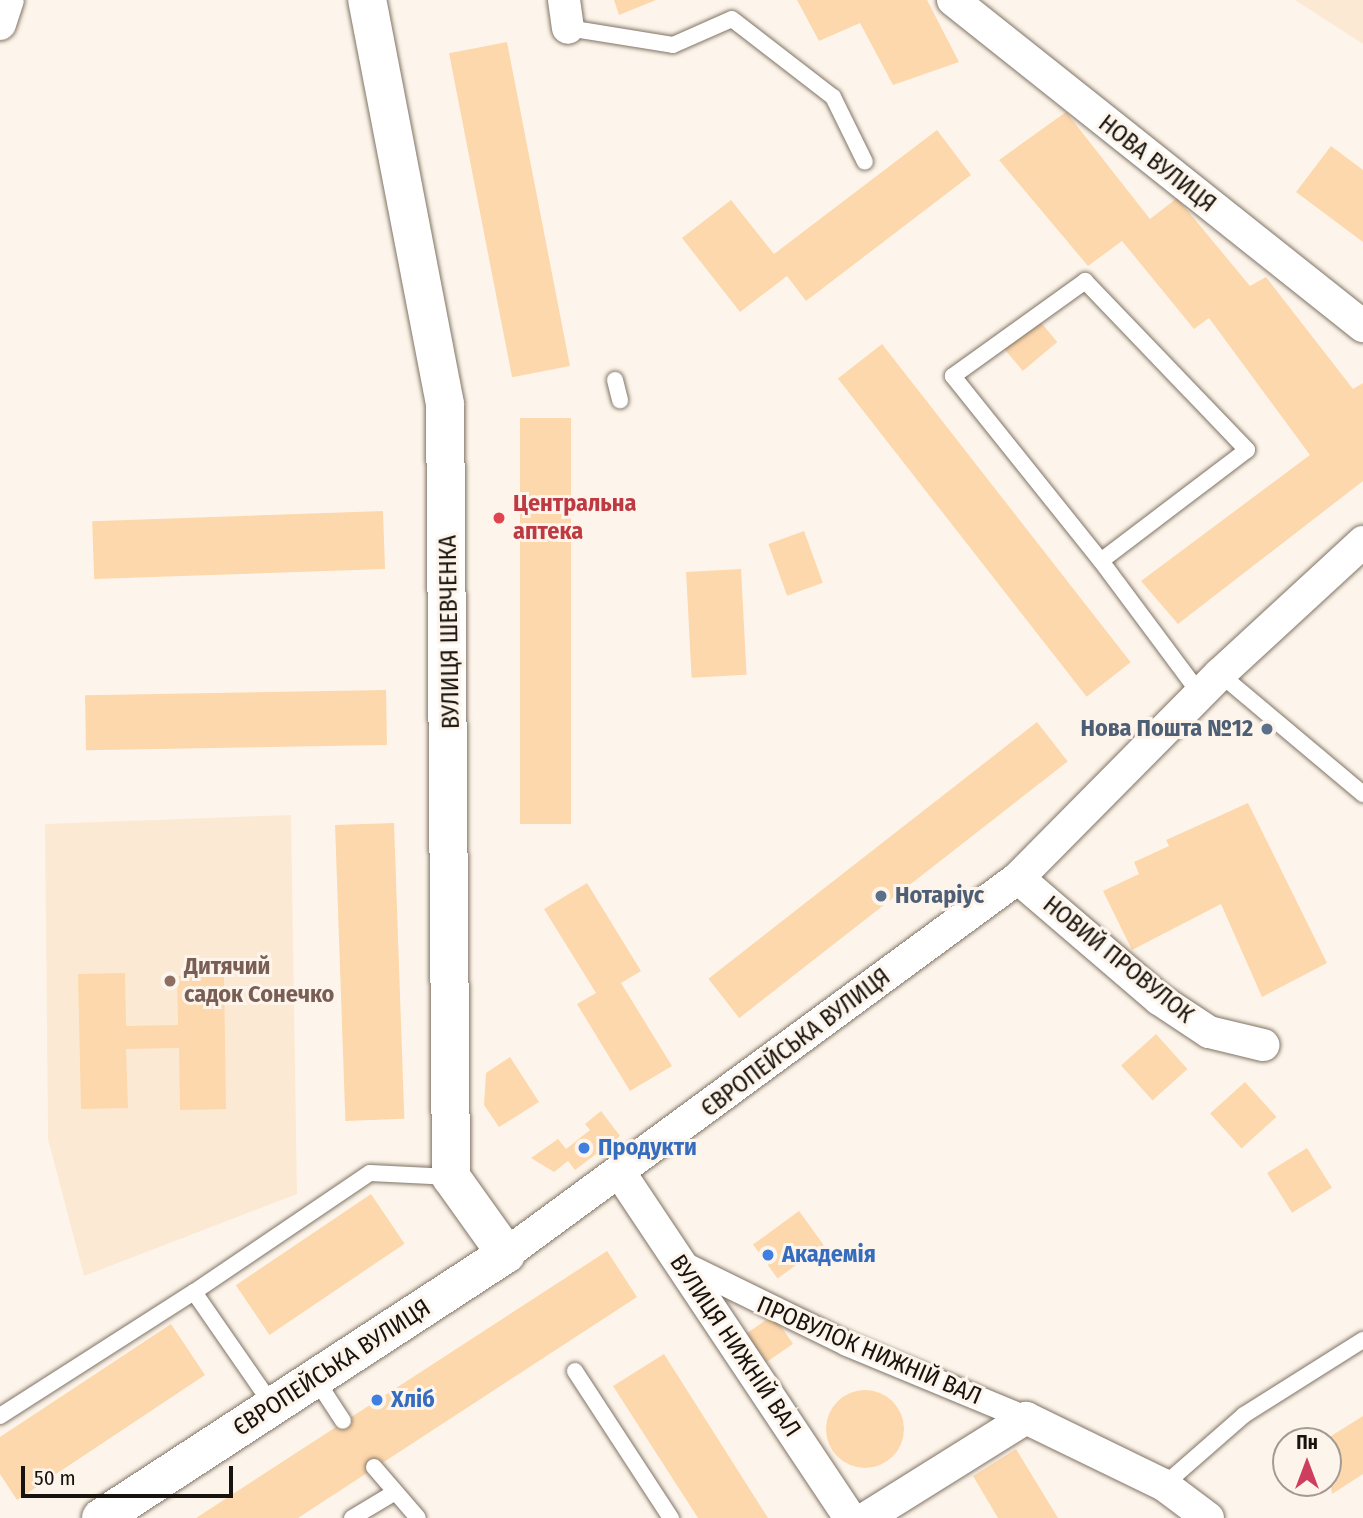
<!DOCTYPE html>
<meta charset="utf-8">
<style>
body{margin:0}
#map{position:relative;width:1363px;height:1518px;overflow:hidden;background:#fdf5eb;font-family:"Fira Sans Condensed",sans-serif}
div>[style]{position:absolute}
.built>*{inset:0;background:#fce9d3}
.building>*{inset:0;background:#fdd8ac;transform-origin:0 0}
.round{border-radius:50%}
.roads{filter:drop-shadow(0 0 2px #807365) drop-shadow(0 0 2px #807365)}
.service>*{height:16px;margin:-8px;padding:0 8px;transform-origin:8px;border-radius:8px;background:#fff}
.pedestrian>*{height:24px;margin:-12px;padding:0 12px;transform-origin:12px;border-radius:12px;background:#fff}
.minor>*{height:32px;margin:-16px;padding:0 16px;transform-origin:16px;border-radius:16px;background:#fff}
.secondary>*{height:38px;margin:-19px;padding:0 19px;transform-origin:19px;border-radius:19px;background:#fff}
.dots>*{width:19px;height:19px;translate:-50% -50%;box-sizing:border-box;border:4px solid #fdf5eb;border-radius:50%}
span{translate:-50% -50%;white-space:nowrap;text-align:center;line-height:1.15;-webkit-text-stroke:6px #fdf5eb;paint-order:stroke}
.street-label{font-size:24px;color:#18130e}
.health-label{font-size:24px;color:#be3a42;font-weight:700}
.left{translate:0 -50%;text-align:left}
.service-label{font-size:24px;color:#4e5e75;font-weight:700}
.right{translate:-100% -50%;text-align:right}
.education-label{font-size:24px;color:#785e54;font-weight:700}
.shop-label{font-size:24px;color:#366cbe;font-weight:700}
.north{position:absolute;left:1272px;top:1427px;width:70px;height:70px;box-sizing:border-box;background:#fdf5eb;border:2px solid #a19b93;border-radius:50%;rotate:0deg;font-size:19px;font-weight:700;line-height:28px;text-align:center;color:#18130e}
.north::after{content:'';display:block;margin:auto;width:24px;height:32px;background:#ce3e5e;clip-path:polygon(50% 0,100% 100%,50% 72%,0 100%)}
.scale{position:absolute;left:21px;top:1466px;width:212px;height:32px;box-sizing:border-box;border:4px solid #18130e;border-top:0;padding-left:9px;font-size:21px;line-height:24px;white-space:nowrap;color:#18130e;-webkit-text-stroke:5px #fdf5eb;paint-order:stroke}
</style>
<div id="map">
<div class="built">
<div style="clip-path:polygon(1295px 0,1363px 0,1363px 44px)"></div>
<div style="clip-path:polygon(291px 815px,297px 1194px,84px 1276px,48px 1139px,45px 824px)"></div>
</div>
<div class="building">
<div style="clip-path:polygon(614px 0,656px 0,619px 15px)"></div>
<div style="clip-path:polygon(797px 0,927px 0,959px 62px,893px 85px,860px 23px,819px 41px)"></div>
<div style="left:507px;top:42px;width:330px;height:59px;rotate:79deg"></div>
<div style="clip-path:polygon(1066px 112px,1150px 219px,1177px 198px,1250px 286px,1266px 277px,1353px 389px,1363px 383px,1363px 481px,1178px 624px,1141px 581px,1310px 455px,1209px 318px,1194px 329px,1122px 241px,1088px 266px,999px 160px)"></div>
<div style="clip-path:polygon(937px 130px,971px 175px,806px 301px,787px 276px,740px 312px,682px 238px,731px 200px,774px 254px)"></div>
<div style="clip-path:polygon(1331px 146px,1363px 170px,1363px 242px,1296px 192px)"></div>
<div style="left:1038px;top:319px;width:30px;height:45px;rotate:50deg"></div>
<div style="left:882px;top:344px;width:404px;height:56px;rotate:52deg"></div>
<div style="left:571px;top:418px;width:406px;height:51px;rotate:90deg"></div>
<div style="left:383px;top:511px;width:58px;height:291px;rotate:88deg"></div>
<div style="left:804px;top:531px;width:55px;height:38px;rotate:70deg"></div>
<div style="left:741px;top:569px;width:106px;height:55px;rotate:87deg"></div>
<div style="left:386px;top:690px;width:55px;height:301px;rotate:89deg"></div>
<div style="left:1037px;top:722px;width:50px;height:417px;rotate:52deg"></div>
<div style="clip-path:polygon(1248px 803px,1327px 963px,1262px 997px,1221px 904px,1132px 950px,1103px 891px,1139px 874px,1134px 862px,1169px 846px,1166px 840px)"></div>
<div style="left:394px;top:823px;width:296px;height:59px;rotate:88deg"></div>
<div style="clip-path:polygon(587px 883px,641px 971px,621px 983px,672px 1066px,630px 1091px,577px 1004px,596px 993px,544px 909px)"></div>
<div style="clip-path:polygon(125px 973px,126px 1026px,178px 1025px,177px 976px,224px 975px,226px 1109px,180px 1110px,179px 1048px,126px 1049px,128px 1108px,81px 1109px,78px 974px)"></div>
<div style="left:1156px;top:1034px;width:47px;height:47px;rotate:48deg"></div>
<div style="clip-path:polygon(510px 1057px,539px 1102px,499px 1127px,484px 1105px,486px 1073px)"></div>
<div style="left:1245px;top:1082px;width:47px;height:47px;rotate:48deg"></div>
<div style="clip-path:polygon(601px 1111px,620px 1136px,575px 1170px,568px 1161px,554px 1172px,531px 1158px,558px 1139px,566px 1149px,590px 1130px,585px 1124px)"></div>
<div style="left:1307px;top:1148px;width:47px;height:47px;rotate:58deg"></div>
<div style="left:371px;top:1194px;width:60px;height:163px;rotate:56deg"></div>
<div style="left:799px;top:1211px;width:42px;height:57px;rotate:54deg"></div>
<div style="clip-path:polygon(607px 1251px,637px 1297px,298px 1518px,196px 1518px)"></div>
<div style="left:773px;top:1315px;width:35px;height:33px;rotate:55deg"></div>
<div style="clip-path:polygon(171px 1324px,205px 1375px,17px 1500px,0 1474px,0 1437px)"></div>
<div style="clip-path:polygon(664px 1354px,768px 1518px,698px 1518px,613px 1386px)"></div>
<div class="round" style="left:826px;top:1390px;width:78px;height:78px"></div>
<div style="clip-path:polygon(1363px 1416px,1363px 1474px,1332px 1494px,1323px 1441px)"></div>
<div style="clip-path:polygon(1016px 1449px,1058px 1518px,998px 1518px,973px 1476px)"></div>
</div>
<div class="roads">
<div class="service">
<div style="left:568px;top:28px;width:106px;rotate:9.2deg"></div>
<div style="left:673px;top:45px;width:64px;rotate:-23.8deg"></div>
<div style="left:732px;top:19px;width:128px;rotate:37.7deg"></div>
<div style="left:833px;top:97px;width:72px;rotate:63.8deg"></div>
<div style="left:615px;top:380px;width:21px;rotate:76deg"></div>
<div style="left:1101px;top:561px;width:237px;rotate:-128.7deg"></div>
<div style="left:953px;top:376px;width:163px;rotate:-35.7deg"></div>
<div style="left:1085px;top:281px;width:234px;rotate:46.2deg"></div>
<div style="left:1247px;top:450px;width:183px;rotate:142.8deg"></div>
<div style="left:1101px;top:561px;width:166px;rotate:53.3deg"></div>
<div style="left:1220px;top:674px;width:187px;rotate:40deg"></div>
<div style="left:194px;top:1292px;width:212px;rotate:-34.1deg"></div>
<div style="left:370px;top:1173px;width:81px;rotate:2.8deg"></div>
<div style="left:575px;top:1371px;width:176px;rotate:56.9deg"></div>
<div style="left:315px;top:1378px;width:51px;rotate:56.9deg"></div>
<div style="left:0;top:1416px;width:230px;rotate:-32.6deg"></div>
<div style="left:194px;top:1292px;width:139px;rotate:55.3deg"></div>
<div style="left:374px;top:1467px;width:67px;rotate:49.2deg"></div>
<div style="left:1164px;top:1485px;width:106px;rotate:-41.2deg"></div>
<div style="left:1244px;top:1415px;width:141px;rotate:-32.2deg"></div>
<div style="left:352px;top:1518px;width:47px;rotate:-31deg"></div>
</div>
<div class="pedestrian">
<div style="left:682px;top:1263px;width:184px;rotate:26.1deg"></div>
<div style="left:847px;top:1344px;width:194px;rotate:22.5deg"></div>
</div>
<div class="minor">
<div style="left:564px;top:0;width:28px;rotate:82deg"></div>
<div style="left:953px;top:0;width:524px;rotate:38.49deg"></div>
<div style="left:0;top:24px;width:25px;rotate:-72deg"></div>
<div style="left:1018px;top:878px;width:186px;rotate:40.6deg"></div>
<div style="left:1159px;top:999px;width:60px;rotate:33.4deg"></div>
<div style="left:1209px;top:1032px;width:56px;rotate:13.5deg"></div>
<div style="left:620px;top:1173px;width:415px;rotate:56.3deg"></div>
<div style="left:506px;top:1254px;width:635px;rotate:-36.29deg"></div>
<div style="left:1018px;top:878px;width:287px;rotate:-45.3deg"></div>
<div style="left:1220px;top:674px;width:195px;rotate:-42.7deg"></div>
<div style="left:866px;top:1518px;width:189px;rotate:-32deg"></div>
<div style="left:1026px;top:1418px;width:153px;rotate:25.9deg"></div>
<div style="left:1164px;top:1485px;width:55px;rotate:36.9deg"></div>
</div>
<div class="secondary">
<div style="left:101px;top:1518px;width:483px;rotate:-33.1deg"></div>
<div style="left:506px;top:1254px;width:95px;rotate:-125.5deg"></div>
<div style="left:451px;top:1177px;width:773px;rotate:-90.44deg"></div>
<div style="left:445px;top:404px;width:411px;rotate:-100.9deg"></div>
</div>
</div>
<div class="dots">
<div style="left:499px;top:518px;background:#e0444e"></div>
<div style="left:1267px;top:729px;background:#5c6f8a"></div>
<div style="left:881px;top:896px;background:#5c6f8a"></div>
<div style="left:170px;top:981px;background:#8d6e63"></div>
<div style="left:584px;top:1148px;background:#3f7fe0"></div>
<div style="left:768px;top:1255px;background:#3f7fe0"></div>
<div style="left:377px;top:1400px;background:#3f7fe0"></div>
</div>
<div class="street-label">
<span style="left:1157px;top:164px;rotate:38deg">НОВА ВУЛИЦЯ</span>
<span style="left:450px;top:632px;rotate:-91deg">ВУЛИЦЯ ШЕВЧЕНКА</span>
<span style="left:1118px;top:960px;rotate:39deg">НОВИЙ ПРОВУЛОК</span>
<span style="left:796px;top:1043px;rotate:-37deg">ЄВРОПЕЙСЬКА ВУЛИЦЯ</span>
<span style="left:735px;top:1346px;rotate:56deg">ВУЛИЦЯ НИЖНІЙ ВАЛ</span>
<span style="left:869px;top:1351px;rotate:23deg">ПРОВУЛОК НИЖНІЙ ВАЛ</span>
<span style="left:332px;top:1368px;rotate:-33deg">ЄВРОПЕЙСЬКА ВУЛИЦЯ</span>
</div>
<div class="health-label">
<span class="left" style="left:513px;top:518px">Центральна<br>аптека</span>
</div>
<div class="service-label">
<span class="right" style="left:1253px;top:729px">Нова Пошта №12</span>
<span class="left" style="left:895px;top:896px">Нотаріус</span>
</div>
<div class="education-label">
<span class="left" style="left:184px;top:981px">Дитячий<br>садок Сонечко</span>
</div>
<div class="shop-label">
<span class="left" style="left:598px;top:1148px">Продукти</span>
<span class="left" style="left:782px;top:1255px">Академія</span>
<span class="left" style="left:391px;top:1400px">Хліб</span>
</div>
<div class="north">Пн</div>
<div class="scale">50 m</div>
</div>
